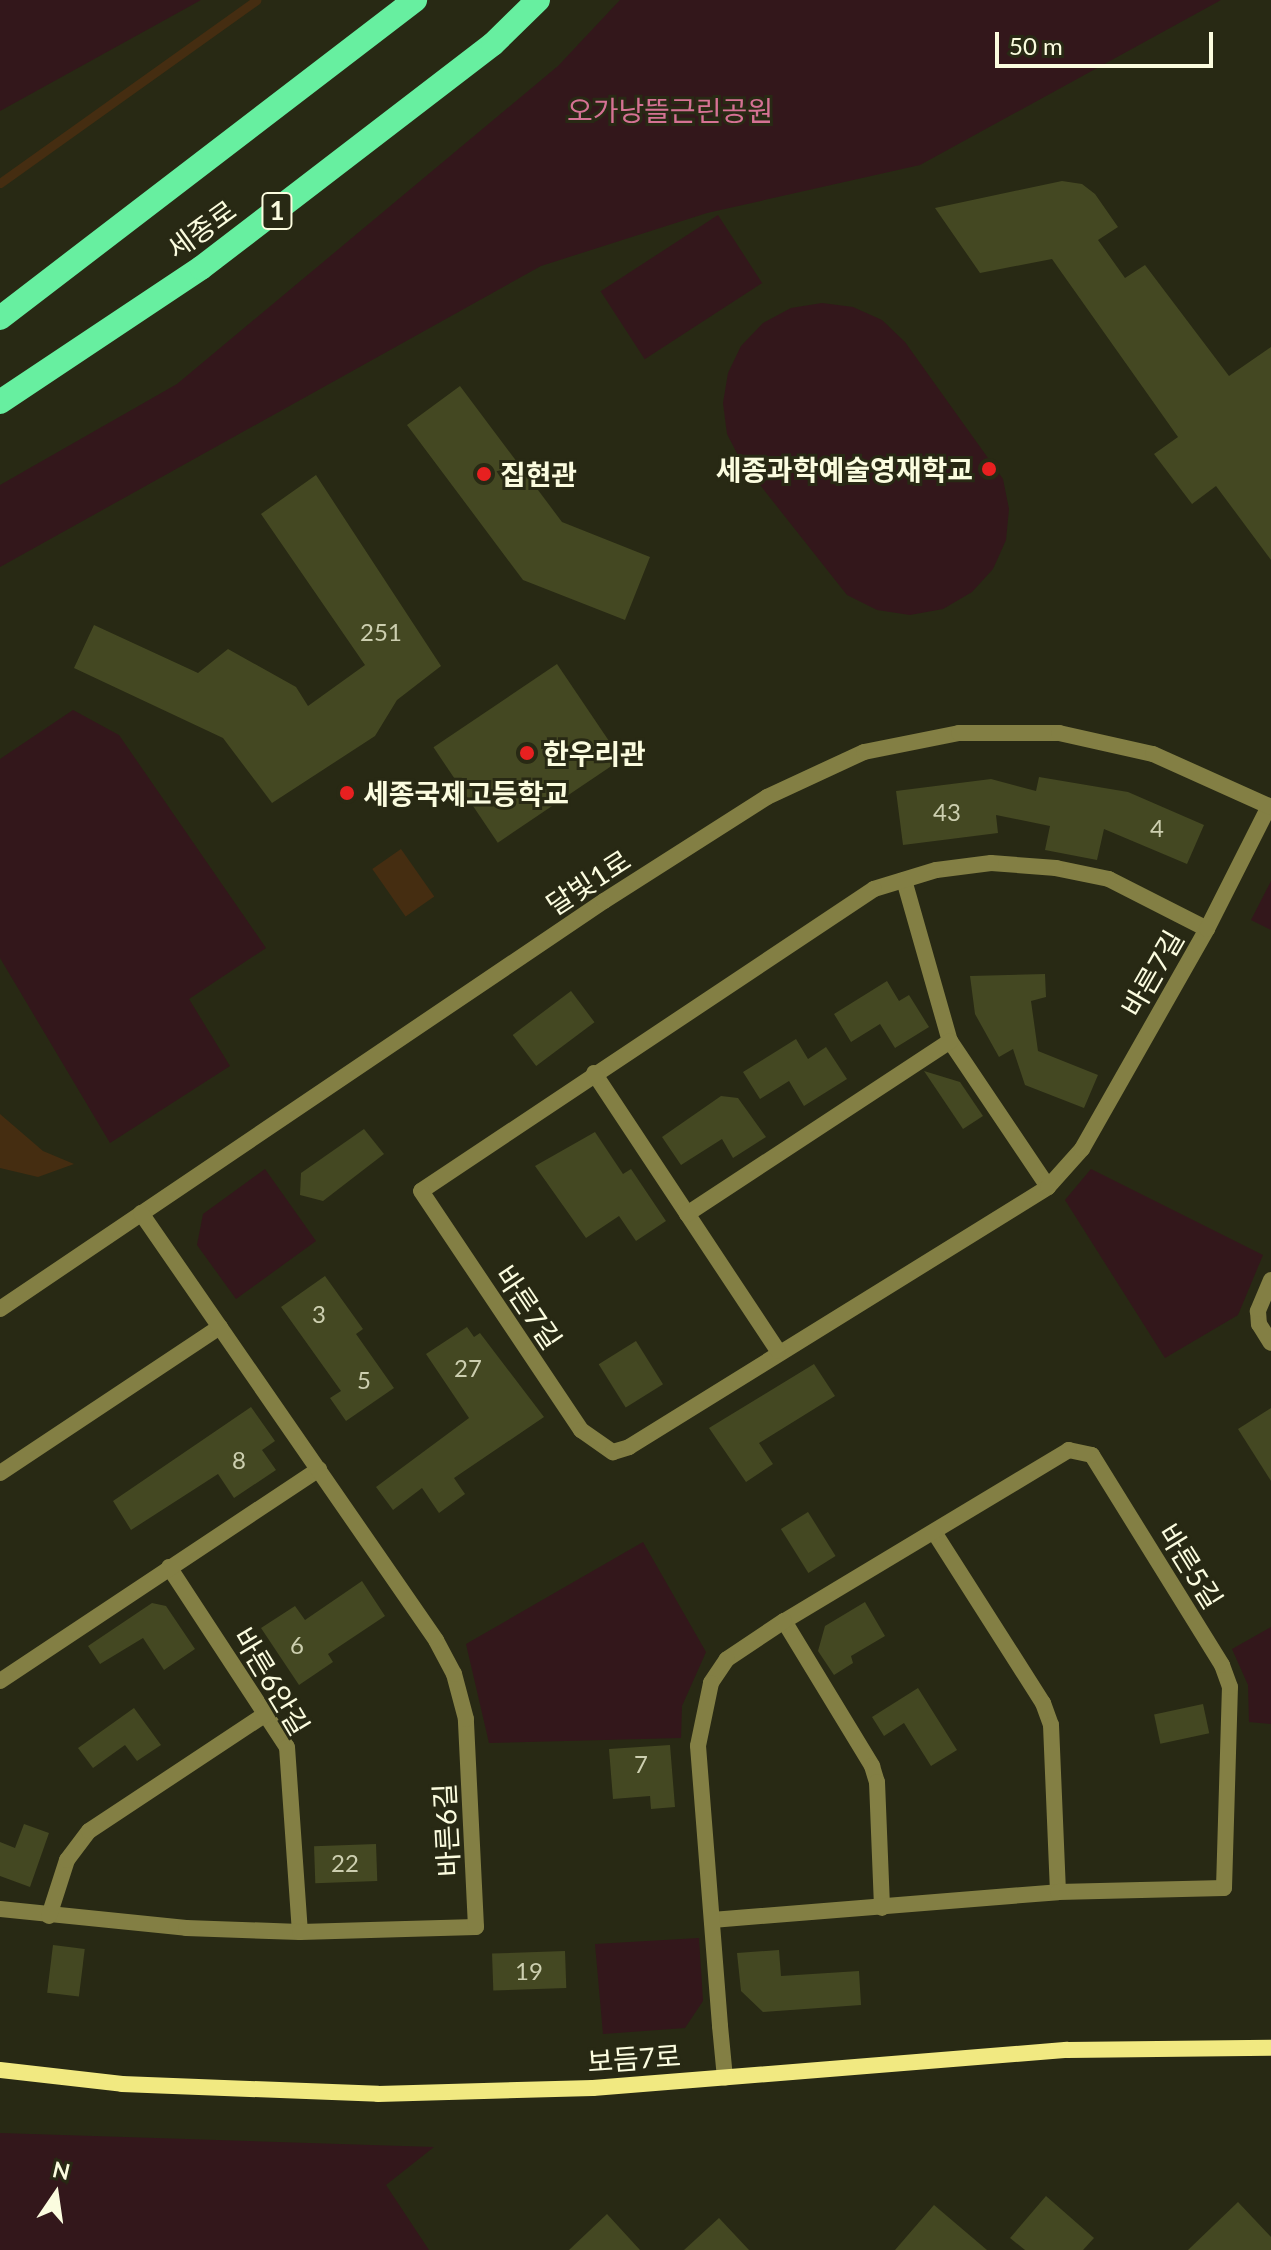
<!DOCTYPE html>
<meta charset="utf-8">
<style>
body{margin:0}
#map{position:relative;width:1271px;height:2250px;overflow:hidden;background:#282914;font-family:Lato,"Noto Sans KR",sans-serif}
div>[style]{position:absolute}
.green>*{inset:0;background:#33171b;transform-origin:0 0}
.water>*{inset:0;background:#452d11;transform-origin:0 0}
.stream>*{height:9px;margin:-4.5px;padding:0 4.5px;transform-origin:4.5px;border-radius:4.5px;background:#452d11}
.building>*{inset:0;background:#444822;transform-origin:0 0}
.street>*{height:16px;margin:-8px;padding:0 8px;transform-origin:8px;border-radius:8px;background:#837f44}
.secondary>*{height:16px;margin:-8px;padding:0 8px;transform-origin:8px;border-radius:8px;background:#f1e981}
.highway>*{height:24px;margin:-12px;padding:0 12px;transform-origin:12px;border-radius:12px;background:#67efa0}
.dots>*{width:22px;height:22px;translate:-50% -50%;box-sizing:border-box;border:4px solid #282914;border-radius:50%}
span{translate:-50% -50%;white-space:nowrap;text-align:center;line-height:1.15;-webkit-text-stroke:6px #282914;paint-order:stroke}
.number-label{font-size:24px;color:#cdcfb0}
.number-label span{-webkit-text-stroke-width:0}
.shield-label span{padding:2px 6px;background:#282914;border:2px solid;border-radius:6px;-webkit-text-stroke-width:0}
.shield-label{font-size:26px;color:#fbfcdf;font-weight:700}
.park-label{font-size:28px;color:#d57294}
.street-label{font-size:28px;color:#fbfcdf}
.poi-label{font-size:28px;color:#fbfcdf;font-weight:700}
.right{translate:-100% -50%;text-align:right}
.left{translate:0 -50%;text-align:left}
.north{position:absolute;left:16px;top:2154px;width:80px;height:80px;-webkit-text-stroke:6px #282914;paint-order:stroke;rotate:13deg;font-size:22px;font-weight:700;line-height:32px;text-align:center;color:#fbfcdf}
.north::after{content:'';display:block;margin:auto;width:28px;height:36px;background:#fbfcdf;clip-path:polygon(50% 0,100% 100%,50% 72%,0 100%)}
.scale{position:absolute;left:995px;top:32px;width:218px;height:36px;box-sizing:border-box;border:4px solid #fbfcdf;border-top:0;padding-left:10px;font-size:24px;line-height:28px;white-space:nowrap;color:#fbfcdf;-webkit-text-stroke:6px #282914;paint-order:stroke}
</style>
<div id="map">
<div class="green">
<div style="clip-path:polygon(0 0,201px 0,0 111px)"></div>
<div style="clip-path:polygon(620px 0,1221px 0,920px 165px,707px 213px,541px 266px,0 567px,0 485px,177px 384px,558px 66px)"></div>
<div style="left:718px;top:215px;width:81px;height:140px;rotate:57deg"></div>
<div style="clip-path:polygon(822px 303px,853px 307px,882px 320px,905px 342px,1003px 479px,1009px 509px,1006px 540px,993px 569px,972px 592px,943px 609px,910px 615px,877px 610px,847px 595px,741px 461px,727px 434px,723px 403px,728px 373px,741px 346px,763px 323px,791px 308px)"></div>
<div style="clip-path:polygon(73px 710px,119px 735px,266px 948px,189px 999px,230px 1066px,110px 1143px,0 958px,0 759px)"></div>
<div style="clip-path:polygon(1271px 881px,1271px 930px,1251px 920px)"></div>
<div style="clip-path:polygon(265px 1169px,316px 1241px,236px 1299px,197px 1245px,203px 1214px)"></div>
<div style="clip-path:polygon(1091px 1169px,1263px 1255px,1238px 1315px,1165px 1358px,1065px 1200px)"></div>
<div style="clip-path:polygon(643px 1542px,706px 1652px,682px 1706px,681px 1738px,489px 1743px,466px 1644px)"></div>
<div style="clip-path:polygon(1271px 1627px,1271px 1724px,1249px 1722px,1248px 1685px,1232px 1649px)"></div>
<div style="clip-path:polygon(699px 1938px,703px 2001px,685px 2028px,603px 2034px,595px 1944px)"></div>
<div style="clip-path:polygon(0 2133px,434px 2147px,386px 2185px,429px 2250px,0 2250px)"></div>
</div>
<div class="water">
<div style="left:401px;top:849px;width:58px;height:35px;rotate:55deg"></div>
<div style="clip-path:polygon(0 1114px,43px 1151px,74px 1164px,38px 1177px,0 1168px)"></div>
</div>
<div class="stream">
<div style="left:0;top:183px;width:315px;rotate:-35.5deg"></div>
</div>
<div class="building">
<div style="clip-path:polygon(1062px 181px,1082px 184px,1095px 194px,1118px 227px,1098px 240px,1125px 278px,1145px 265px,1229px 376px,1271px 347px,1271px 560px,1216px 486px,1192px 504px,1154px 454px,1178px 437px,1052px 259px,980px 273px,935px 208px)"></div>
<div style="clip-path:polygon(460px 386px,562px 522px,650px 557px,625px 620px,523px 580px,407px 425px)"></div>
<div style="clip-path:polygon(316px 475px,441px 666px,397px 700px,375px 736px,272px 803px,223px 738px,74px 668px,94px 625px,198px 673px,228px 649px,296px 687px,308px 706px,365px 665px,261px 514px)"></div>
<div style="left:557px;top:664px;width:115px;height:149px;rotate:56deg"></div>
<div style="clip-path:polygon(1039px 777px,1128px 792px,1204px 825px,1187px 864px,1104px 829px,1097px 860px,1045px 850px,1050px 826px,996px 815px,998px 833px,903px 845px,896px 791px,991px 779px,1036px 791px)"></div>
<div style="clip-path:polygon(1045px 974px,1046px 997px,1031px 1001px,1038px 1051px,1098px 1075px,1084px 1108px,1025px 1085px,1013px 1049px,999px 1057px,975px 1014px,970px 976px)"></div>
<div style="clip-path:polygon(887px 981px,899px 1001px,909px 995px,929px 1027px,895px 1048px,880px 1024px,851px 1042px,834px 1014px)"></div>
<div style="left:571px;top:991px;width:39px;height:73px;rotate:53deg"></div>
<div style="clip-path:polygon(796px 1039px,808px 1059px,826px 1047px,847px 1079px,804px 1106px,789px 1081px,760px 1099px,743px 1072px)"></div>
<div style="clip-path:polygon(924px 1071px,960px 1082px,983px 1116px,963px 1129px)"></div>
<div style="clip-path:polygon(721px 1096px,738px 1098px,766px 1137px,733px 1158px,722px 1139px,681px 1165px,662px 1137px)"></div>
<div style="clip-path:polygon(364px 1129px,384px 1154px,323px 1201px,300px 1195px,301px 1173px)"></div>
<div style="clip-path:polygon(595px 1132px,623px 1174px,631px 1169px,666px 1221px,636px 1241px,619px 1216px,586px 1238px,535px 1166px)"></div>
<div style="clip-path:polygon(325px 1276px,363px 1329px,356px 1334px,394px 1388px,346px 1421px,330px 1398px,341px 1391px,281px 1307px)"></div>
<div style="clip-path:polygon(467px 1327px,474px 1337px,480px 1333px,544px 1417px,454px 1478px,465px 1494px,439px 1513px,422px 1488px,393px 1510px,376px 1487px,469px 1418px,426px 1354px)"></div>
<div style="left:636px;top:1341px;width:51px;height:44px;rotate:58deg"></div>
<div style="clip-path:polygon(814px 1364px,835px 1396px,759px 1443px,773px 1464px,746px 1482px,709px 1428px)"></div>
<div style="clip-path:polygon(251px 1407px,275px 1441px,262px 1450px,276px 1470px,234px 1498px,218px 1474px,131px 1530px,113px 1501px)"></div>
<div style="clip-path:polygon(1271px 1408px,1271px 1481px,1238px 1429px)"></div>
<div style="left:808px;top:1512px;width:52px;height:32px;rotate:58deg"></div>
<div style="clip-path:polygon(362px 1581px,385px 1616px,328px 1654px,333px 1662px,299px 1685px,261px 1628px,295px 1606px,305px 1620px)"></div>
<div style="clip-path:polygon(865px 1602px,885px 1636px,851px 1656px,853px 1663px,834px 1675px,818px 1651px,825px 1626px)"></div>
<div style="clip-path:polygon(152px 1603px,166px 1606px,195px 1649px,164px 1670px,143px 1638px,100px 1664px,88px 1646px)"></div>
<div style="clip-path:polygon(918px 1688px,957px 1750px,931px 1766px,904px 1723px,884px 1736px,872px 1717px)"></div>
<div style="left:1203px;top:1704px;width:30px;height:50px;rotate:78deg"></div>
<div style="clip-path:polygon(134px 1708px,161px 1745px,137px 1761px,125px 1745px,93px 1768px,78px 1748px)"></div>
<div style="clip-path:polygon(670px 1745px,675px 1807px,651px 1809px,650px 1796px,613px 1799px,609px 1749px)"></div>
<div style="clip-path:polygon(24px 1824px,49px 1833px,30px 1887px,0 1876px,0 1842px,15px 1848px)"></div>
<div style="left:376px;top:1844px;width:37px;height:62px;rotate:88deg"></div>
<div style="left:53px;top:1945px;width:32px;height:48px;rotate:7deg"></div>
<div style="clip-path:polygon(779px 1950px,781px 1976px,859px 1971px,861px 2005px,763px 2012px,741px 1991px,737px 1953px)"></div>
<div style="left:565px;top:1951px;width:37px;height:73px;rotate:88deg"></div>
<div style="clip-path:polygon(1046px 2196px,1094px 2238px,1083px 2250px,1025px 2250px,1010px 2238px)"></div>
<div style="clip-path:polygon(1238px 2202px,1271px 2237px,1271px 2250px,1188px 2250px)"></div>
<div style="clip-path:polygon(934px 2205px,987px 2250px,895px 2250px)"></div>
<div style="clip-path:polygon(607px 2214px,640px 2250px,569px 2250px)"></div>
<div style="clip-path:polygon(719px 2218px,749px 2250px,684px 2250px)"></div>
</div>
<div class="street">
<div style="left:904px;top:880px;width:167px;rotate:74.1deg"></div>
<div style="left:950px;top:1041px;width:176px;rotate:56.1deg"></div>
<div style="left:1207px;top:929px;width:110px;rotate:-153deg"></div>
<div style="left:1109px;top:879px;width:54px;rotate:-168.3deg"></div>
<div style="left:1056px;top:868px;width:65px;rotate:-175.6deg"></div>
<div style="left:991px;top:863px;width:55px;rotate:172.7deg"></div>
<div style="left:936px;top:870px;width:65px;rotate:163deg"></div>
<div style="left:874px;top:889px;width:544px;rotate:146.31deg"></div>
<div style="left:421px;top:1191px;width:288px;rotate:56.2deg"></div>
<div style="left:581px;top:1430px;width:39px;rotate:35deg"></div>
<div style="left:613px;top:1452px;width:17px;rotate:-17deg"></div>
<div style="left:629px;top:1447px;width:493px;rotate:-31.8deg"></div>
<div style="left:1048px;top:1187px;width:51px;rotate:-48.2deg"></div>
<div style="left:1082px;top:1149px;width:253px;rotate:-60.4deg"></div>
<div style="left:1207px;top:929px;width:138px;rotate:-63.2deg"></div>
<div style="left:594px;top:1073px;width:333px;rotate:56.5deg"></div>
<div style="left:687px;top:1214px;width:315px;rotate:-33.3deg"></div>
<div style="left:1271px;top:1280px;width:34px;rotate:113deg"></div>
<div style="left:1258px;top:1311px;width:13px;rotate:86deg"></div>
<div style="left:1259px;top:1324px;width:22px;rotate:58deg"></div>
<div style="left:0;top:1309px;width:729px;rotate:-34.04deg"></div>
<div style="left:604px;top:901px;width:193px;rotate:-32.5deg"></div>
<div style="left:767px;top:797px;width:107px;rotate:-24.9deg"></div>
<div style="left:864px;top:752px;width:97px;rotate:-11.3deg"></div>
<div style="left:959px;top:733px;width:100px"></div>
<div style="left:1059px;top:733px;width:96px;rotate:12.6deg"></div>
<div style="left:1153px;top:754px;width:129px;rotate:24.2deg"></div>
<div style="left:0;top:1473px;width:264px;rotate:-33.6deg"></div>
<div style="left:934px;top:1532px;width:203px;rotate:57.5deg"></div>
<div style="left:1043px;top:1703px;width:23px;rotate:70deg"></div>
<div style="left:1051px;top:1725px;width:167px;rotate:87.6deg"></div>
<div style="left:169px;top:1567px;width:215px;rotate:56.8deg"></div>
<div style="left:287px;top:1747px;width:185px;rotate:86deg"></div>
<div style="left:784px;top:1621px;width:170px;rotate:58.7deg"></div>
<div style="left:872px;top:1766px;width:17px;rotate:73deg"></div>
<div style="left:877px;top:1782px;width:126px;rotate:87.7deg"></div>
<div style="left:0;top:1681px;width:383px;rotate:-33.6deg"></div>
<div style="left:0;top:1909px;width:187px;rotate:5.8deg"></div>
<div style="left:186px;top:1928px;width:114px;rotate:2deg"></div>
<div style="left:300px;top:1932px;width:176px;rotate:-1.6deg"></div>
<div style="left:476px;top:1927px;width:208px;rotate:-92.8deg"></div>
<div style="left:466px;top:1719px;width:47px;rotate:-104.9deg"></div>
<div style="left:454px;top:1674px;width:38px;rotate:-118deg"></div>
<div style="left:436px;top:1640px;width:519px;rotate:-124.64deg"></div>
<div style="left:49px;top:1916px;width:59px;rotate:-72.2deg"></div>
<div style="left:67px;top:1860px;width:36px;rotate:-53deg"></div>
<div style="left:89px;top:1831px;width:212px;rotate:-33.5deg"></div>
<div style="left:712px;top:1920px;width:347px;rotate:-4.6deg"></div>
<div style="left:1058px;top:1892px;width:166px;rotate:-1.4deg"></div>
<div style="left:1224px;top:1888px;width:201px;rotate:-88.3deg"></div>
<div style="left:1230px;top:1687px;width:23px;rotate:-110deg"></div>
<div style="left:1222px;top:1665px;width:247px;rotate:-121.8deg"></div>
<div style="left:1092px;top:1455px;width:24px;rotate:-168deg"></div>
<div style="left:1069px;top:1450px;width:332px;rotate:149deg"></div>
<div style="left:784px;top:1621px;width:69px;rotate:146.3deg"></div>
<div style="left:727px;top:1659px;width:29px;rotate:124deg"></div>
<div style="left:711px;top:1683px;width:64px;rotate:101.7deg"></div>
<div style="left:698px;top:1746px;width:281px;rotate:85.5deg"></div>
<div style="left:720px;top:2026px;width:52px;rotate:84.5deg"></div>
</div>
<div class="secondary">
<div style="left:0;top:2070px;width:123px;rotate:6.5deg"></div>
<div style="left:122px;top:2084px;width:256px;rotate:2.2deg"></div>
<div style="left:378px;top:2094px;width:215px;rotate:-1.6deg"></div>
<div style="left:593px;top:2088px;width:476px;rotate:-4.6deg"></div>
<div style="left:1067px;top:2050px;width:204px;rotate:-0.6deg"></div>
</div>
<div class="highway">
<div style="left:0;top:318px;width:523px;rotate:-37.46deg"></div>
<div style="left:0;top:402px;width:242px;rotate:-33.7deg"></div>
<div style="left:201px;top:268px;width:368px;rotate:-37.5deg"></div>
<div style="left:493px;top:44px;width:63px;rotate:-44.4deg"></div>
</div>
<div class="dots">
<div style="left:989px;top:469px;background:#e72020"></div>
<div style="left:484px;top:474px;background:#e72020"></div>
<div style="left:527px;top:753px;background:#e72020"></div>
<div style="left:347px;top:793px;background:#e72020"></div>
</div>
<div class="number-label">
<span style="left:381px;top:632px">251</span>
<span style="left:947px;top:812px">43</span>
<span style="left:1157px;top:828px">4</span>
<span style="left:319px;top:1314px">3</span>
<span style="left:468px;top:1368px">27</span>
<span style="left:364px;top:1380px">5</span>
<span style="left:239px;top:1460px">8</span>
<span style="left:297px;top:1645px">6</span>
<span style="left:641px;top:1764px">7</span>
<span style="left:345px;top:1863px">22</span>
<span style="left:529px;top:1971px">19</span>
</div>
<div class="shield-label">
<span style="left:277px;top:211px">1</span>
</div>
<div class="park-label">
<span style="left:670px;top:110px">오가낭뜰근린공원</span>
</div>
<div class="street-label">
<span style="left:201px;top:229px;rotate:-36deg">세종로</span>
<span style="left:588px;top:882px;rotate:-33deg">달빛1로</span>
<span style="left:1152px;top:973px;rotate:-60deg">바른7길</span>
<span style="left:529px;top:1307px;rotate:56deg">바른7길</span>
<span style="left:1191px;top:1566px;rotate:58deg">바른5길</span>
<span style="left:272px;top:1681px;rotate:59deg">바른6안길</span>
<span style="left:446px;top:1830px;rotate:-93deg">바른6길</span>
<span style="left:634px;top:2058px;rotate:-4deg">보듬7로</span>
</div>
<div class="poi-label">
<span class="right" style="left:973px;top:469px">세종과학예술영재학교</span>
<span class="left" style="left:500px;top:474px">집현관</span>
<span class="left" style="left:543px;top:753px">한우리관</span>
<span class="left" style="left:363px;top:793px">세종국제고등학교</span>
</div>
<div class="north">N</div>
<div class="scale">50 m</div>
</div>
